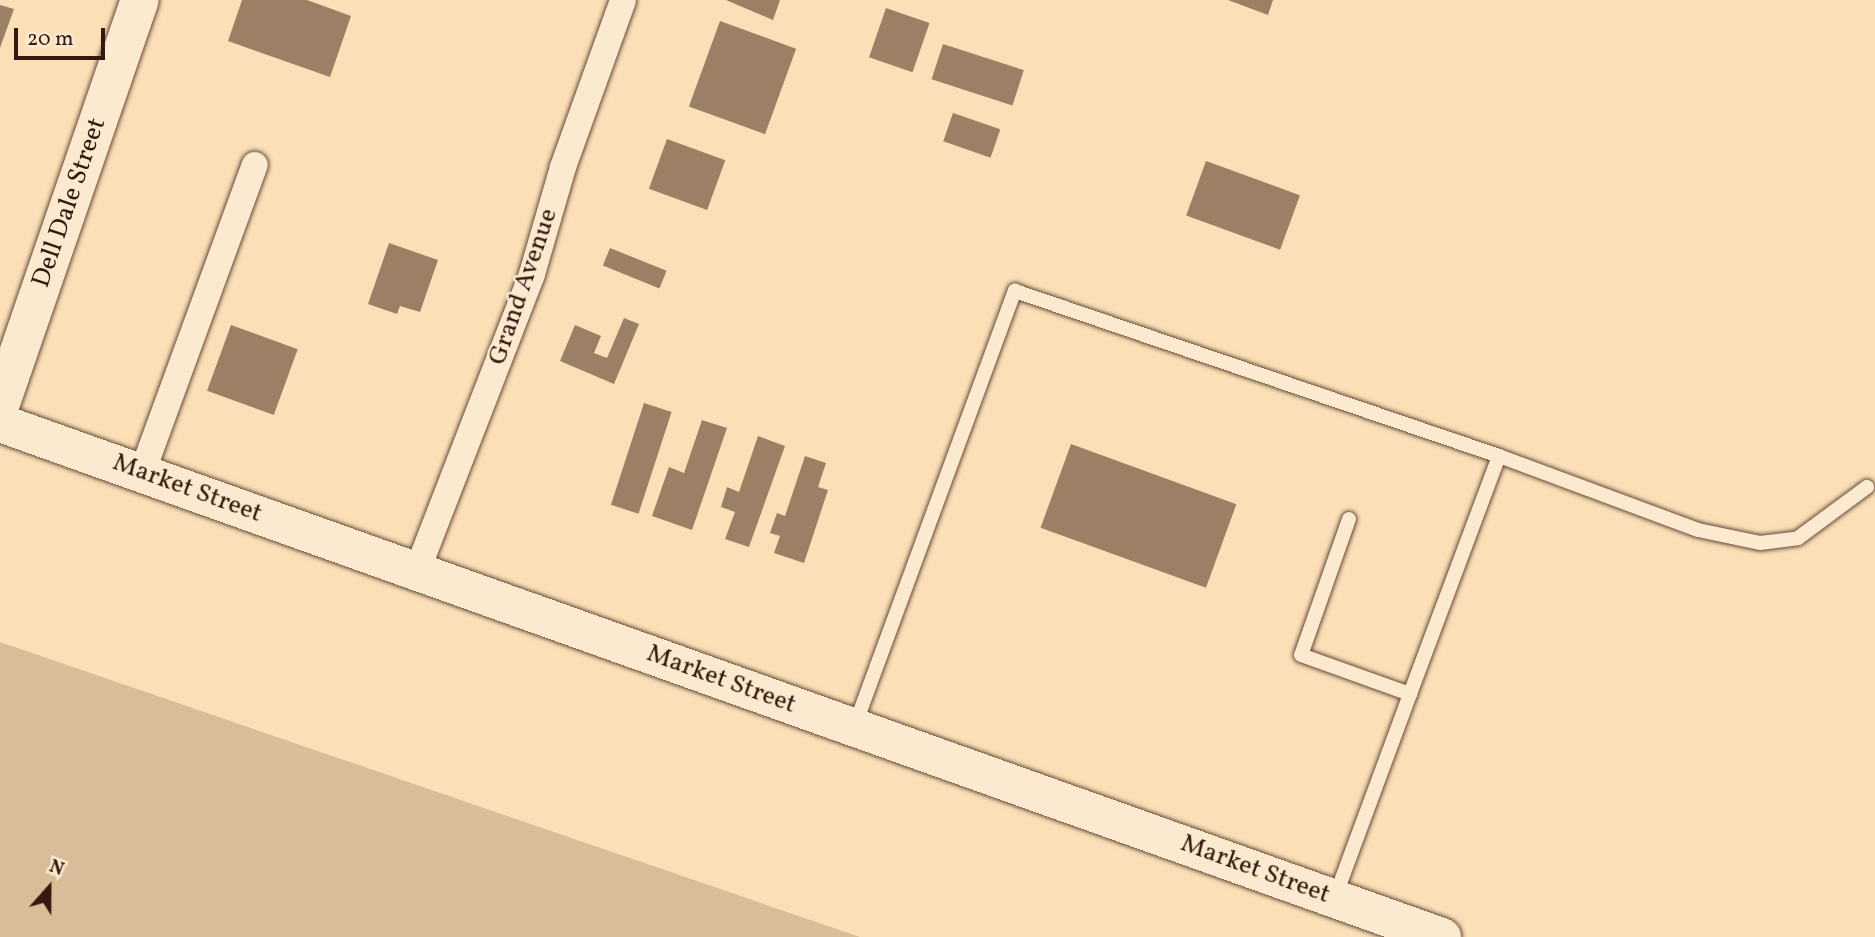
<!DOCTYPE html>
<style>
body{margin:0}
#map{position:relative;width:1875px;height:937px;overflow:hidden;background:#fbdfb6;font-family:Vollkorn,serif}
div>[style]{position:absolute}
.green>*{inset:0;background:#d9bd99}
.building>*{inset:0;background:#9b8065;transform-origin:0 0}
.roads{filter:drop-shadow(0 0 2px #664a38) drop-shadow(0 0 2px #664a38)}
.lane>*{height:14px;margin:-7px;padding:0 7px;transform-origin:7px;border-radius:7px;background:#fcead0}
.street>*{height:26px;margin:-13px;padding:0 13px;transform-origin:13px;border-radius:13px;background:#fcead0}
.secondary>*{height:38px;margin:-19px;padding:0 19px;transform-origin:19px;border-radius:19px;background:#fcead0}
span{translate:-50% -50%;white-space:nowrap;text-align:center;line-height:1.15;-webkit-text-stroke:5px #fcead0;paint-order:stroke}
.street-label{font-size:26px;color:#34190e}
.north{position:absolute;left:14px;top:853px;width:70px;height:70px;-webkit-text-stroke:5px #fcead0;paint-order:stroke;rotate:21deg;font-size:19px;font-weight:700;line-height:28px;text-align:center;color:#34190e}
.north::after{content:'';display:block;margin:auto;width:24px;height:32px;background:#34190e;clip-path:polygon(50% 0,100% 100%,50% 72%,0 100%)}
.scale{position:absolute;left:14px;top:28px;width:91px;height:32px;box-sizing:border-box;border:4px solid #34190e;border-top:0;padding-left:9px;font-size:21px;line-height:24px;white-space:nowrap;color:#34190e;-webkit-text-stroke:5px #fcead0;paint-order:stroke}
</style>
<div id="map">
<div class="green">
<div style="clip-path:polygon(0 642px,860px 937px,0 937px)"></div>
</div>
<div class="building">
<div style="clip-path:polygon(242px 0,307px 0,351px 16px,330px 77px,228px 41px)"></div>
<div style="clip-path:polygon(726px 0,780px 0,773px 20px)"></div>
<div style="clip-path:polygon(1228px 0,1273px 0,1268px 15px)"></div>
<div style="clip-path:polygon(0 5px,14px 9px,0 48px)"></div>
<div style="left:886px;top:8px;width:46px;height:52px;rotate:19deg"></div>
<div style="left:720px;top:21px;width:81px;height:91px;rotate:20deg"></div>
<div style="left:943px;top:44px;width:85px;height:37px;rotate:18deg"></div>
<div style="left:953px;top:113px;width:50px;height:30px;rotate:19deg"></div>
<div style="left:667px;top:139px;width:62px;height:53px;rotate:20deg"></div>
<div style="left:1206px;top:161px;width:100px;height:58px;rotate:20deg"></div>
<div style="clip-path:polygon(389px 243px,438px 260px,420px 312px,400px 306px,397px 314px,368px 304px)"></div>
<div style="left:610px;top:248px;width:61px;height:19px;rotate:22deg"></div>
<div style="clip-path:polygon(624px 318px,639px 324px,614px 384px,560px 361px,575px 325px,601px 336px,594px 353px,607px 358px)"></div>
<div style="left:231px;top:325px;width:71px;height:70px;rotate:20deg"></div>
<div style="left:644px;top:403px;width:29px;height:107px;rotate:18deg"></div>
<div style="clip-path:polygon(702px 420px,727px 428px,692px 530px,652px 516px,669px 467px,684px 473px)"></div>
<div style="clip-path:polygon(758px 436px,785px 446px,749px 547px,725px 539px,735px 512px,721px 507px,727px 487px,739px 492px)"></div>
<div style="left:1071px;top:444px;width:176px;height:89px;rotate:20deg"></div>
<div style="clip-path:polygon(805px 456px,826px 463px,818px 487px,828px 490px,804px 563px,774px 553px,780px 536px,770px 533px,777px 513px,785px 516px)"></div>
</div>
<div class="roads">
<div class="lane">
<div style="left:1349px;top:519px;width:144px;rotate:109.4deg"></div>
<div style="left:1301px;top:655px;width:116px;rotate:19.7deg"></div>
<div style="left:1410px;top:694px;width:254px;rotate:-69.5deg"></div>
<div style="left:855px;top:725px;width:463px;rotate:-69.8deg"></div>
<div style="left:1015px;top:291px;width:511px;rotate:18.82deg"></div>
<div style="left:1499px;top:456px;width:212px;rotate:20.4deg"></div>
<div style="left:1698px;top:530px;width:63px;rotate:11.8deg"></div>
<div style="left:1760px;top:543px;width:38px;rotate:-7deg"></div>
<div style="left:1798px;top:538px;width:86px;rotate:-36.5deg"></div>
<div style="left:1335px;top:897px;width:216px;rotate:-69.7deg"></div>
</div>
<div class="street">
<div style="left:142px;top:473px;width:328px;rotate:-69.9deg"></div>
<div style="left:417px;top:571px;width:318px;rotate:-68.8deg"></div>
<div style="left:532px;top:274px;width:111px;rotate:-73.8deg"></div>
<div style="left:563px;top:167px;width:177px;rotate:-70.2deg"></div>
</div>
<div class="secondary">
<div style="left:0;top:406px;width:429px;rotate:-71deg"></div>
<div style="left:0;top:423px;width:1531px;rotate:19.62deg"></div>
</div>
</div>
<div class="street-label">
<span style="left:70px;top:203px;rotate:-71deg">Dell Dale Street</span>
<span style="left:524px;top:287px;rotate:-71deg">Grand Avenue</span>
<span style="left:187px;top:489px;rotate:20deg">Market Street</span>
<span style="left:721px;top:680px;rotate:20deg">Market Street</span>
<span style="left:1255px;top:870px;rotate:20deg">Market Street</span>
</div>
<div class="north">N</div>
<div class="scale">20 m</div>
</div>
